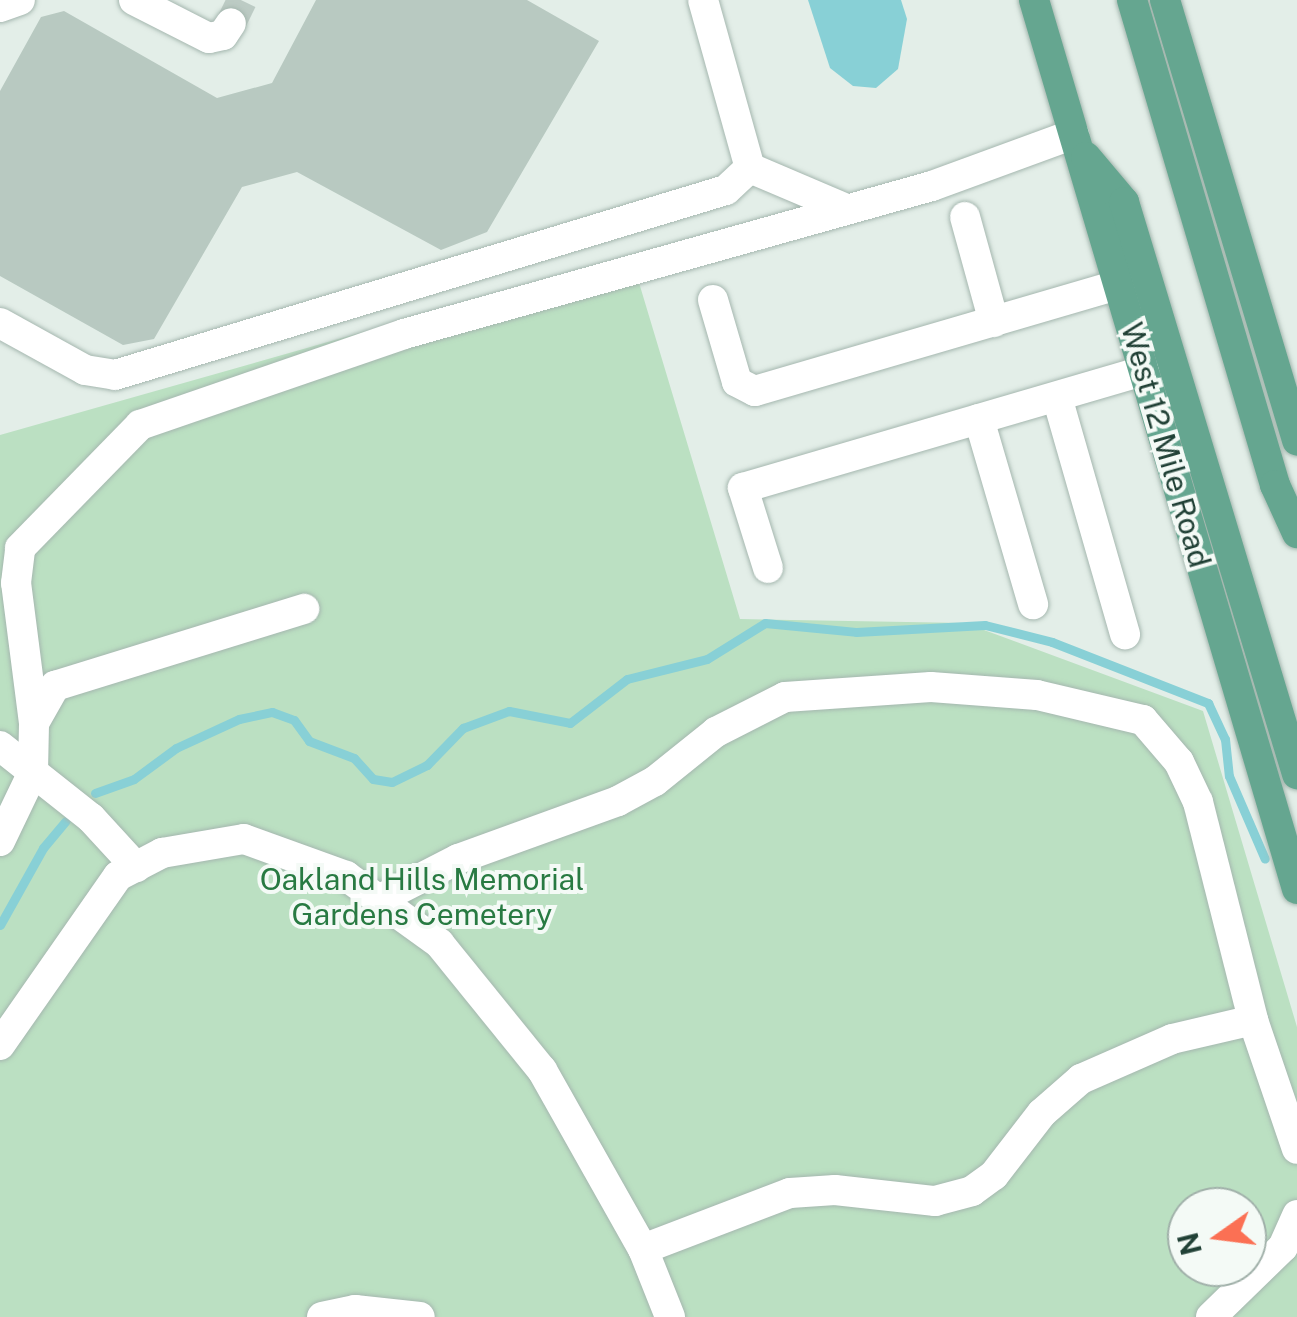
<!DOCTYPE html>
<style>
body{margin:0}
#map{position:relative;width:1297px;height:1317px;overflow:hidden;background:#e3eee8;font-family:"Public Sans",sans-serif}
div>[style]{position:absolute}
.green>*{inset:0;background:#bbe0c2}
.water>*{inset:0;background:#88d0d6}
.stream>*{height:9px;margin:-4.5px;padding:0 4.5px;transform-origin:4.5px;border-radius:4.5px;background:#88d0d6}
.building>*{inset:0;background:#b8c9c1}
.minor-tunnel>*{height:30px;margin-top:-15px;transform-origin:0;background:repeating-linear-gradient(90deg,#bccbc4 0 30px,transparent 0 45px)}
.roads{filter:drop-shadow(0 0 2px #a5b7af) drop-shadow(0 0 2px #a5b7af)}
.minor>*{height:30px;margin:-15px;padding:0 15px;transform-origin:15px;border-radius:15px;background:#fff}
.major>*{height:30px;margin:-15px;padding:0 15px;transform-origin:15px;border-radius:15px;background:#65a690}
span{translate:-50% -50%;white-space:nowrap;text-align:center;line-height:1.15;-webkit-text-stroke:8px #f4faf6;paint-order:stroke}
.street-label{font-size:30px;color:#214136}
.park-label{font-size:30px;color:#287a42}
.north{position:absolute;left:1167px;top:1187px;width:100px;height:100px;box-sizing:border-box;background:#f4faf6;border:2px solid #a0b0a9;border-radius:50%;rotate:256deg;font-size:28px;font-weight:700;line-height:40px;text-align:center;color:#214136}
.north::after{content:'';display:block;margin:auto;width:35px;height:45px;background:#fb7054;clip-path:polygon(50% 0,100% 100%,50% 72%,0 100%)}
</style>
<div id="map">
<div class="green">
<div style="clip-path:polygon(evenodd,631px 256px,740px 619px,965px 623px,1203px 711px,1297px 1027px,1297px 1317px,0 1317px,0 435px,631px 256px,1187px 1207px,1247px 1207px,1247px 1267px,1187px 1267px,1187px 1207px)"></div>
</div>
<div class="water">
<div style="clip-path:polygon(808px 0,901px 0,907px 19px,898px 69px,876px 88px,853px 86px,830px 68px)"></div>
</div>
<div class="stream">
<div style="left:95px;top:793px;width:41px;rotate:-19.7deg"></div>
<div style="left:134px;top:779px;width:52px;rotate:-36.4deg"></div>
<div style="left:176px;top:748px;width:69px;rotate:-24.7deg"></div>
<div style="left:239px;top:719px;width:34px;rotate:-12deg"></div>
<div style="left:272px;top:712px;width:23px;rotate:20deg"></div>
<div style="left:294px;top:720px;width:26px;rotate:54deg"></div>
<div style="left:309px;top:741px;width:48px;rotate:20.7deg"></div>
<div style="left:354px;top:758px;width:28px;rotate:48deg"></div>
<div style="left:373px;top:779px;width:19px;rotate:9deg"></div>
<div style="left:392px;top:782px;width:39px;rotate:-26deg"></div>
<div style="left:427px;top:765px;width:52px;rotate:-45.8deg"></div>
<div style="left:463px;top:728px;width:49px;rotate:-20.3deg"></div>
<div style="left:509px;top:711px;width:62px;rotate:11.1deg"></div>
<div style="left:570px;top:723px;width:72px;rotate:-37.7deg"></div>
<div style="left:627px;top:679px;width:82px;rotate:-14deg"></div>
<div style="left:707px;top:659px;width:68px;rotate:-31.8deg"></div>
<div style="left:765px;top:623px;width:91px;rotate:5.6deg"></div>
<div style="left:856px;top:632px;width:129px;rotate:-3.1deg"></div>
<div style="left:985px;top:625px;width:69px;rotate:14.2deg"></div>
<div style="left:1052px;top:642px;width:168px;rotate:21.4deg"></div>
<div style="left:1208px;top:703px;width:40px;rotate:65deg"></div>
<div style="left:1225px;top:739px;width:37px;rotate:84deg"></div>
<div style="left:1229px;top:776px;width:90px;rotate:66.6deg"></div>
<div style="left:0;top:925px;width:88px;rotate:-60.8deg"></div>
<div style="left:43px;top:848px;width:35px;rotate:-50deg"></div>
</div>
<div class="building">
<div style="clip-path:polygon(316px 0,527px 0,599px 41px,487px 232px,441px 250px,297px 172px,242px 187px,154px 339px,123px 345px,0 276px,0 91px,41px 17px,64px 11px,217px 98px,272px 83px)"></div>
</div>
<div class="minor-tunnel">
<div style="left:231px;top:23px;width:25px;rotate:-64deg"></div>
</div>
<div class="roads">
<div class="minor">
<div style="left:134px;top:0;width:84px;rotate:26.9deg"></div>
<div style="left:209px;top:38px;width:14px;rotate:-12deg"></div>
<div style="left:223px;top:35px;width:14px;rotate:-56deg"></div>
<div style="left:703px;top:0;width:174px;rotate:74.4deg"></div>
<div style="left:0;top:7px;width:21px;rotate:-19deg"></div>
<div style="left:750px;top:168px;width:100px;rotate:23deg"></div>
<div style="left:965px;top:217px;width:109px;rotate:74.6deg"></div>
<div style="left:713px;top:300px;width:85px;rotate:73.7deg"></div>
<div style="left:737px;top:382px;width:20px;rotate:27deg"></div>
<div style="left:755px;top:391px;width:378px;rotate:-16.3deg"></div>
<div style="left:0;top:323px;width:97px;rotate:28.9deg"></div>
<div style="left:85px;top:370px;width:30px;rotate:9deg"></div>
<div style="left:115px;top:375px;width:638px;rotate:-16.85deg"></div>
<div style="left:726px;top:190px;width:33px;rotate:-43deg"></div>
<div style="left:1057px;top:397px;width:247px;rotate:74deg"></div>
<div style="left:979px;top:419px;width:193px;rotate:73.7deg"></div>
<div style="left:768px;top:568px;width:84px;rotate:-107.4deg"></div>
<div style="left:743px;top:488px;width:418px;rotate:-16.3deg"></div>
<div style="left:34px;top:723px;width:141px;rotate:-97.3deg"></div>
<div style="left:16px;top:583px;width:35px;rotate:-83deg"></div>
<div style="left:20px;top:548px;width:172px;rotate:-45.7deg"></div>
<div style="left:140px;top:425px;width:279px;rotate:-19deg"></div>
<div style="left:404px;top:334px;width:548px;rotate:-15.66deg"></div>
<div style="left:932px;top:186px;width:151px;rotate:-20.1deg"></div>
<div style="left:0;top:746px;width:116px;rotate:38.4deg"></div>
<div style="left:91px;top:818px;width:67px;rotate:47.4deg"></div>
<div style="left:0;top:841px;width:76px;rotate:-64.4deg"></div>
<div style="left:33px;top:772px;width:49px;rotate:-88.8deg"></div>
<div style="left:34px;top:723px;width:43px;rotate:-60.4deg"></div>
<div style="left:55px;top:686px;width:261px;rotate:-17.2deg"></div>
<div style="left:380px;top:899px;width:88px;rotate:-27.1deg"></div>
<div style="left:458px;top:859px;width:170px;rotate:-19.9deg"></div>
<div style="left:618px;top:801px;width:42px;rotate:-28.4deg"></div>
<div style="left:655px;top:781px;width:78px;rotate:-38.8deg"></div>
<div style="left:716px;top:732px;width:77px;rotate:-26.9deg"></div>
<div style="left:785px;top:697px;width:146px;rotate:-3.9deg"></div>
<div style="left:931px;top:687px;width:106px;rotate:4.3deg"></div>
<div style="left:1037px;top:695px;width:109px;rotate:13.3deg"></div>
<div style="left:1143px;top:720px;width:55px;rotate:49.4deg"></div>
<div style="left:1179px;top:762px;width:44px;rotate:64.6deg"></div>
<div style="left:1198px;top:802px;width:225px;rotate:75.8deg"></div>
<div style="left:0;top:1045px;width:206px;rotate:-55.1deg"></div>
<div style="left:118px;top:876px;width:50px;rotate:-27.6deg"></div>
<div style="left:162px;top:853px;width:83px;rotate:-9.7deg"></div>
<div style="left:244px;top:839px;width:109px;rotate:19.9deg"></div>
<div style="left:346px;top:876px;width:115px;rotate:35.8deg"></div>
<div style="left:439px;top:943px;width:164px;rotate:51deg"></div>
<div style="left:542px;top:1070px;width:206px;rotate:60.6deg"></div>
<div style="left:643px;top:1249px;width:73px;rotate:68.3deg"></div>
<div style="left:643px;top:1249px;width:157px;rotate:-20.9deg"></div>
<div style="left:790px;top:1193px;width:45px;rotate:-3.8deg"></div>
<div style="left:835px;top:1190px;width:101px;rotate:6.3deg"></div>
<div style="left:935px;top:1201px;width:38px;rotate:-15deg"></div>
<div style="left:972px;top:1191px;width:27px;rotate:-36deg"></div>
<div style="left:994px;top:1175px;width:78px;rotate:-52.3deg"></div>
<div style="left:1042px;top:1113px;width:52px;rotate:-41.1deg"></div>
<div style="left:1081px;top:1079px;width:99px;rotate:-23.7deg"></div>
<div style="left:1172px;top:1039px;width:83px;rotate:-13.2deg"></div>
<div style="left:1253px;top:1020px;width:136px;rotate:71.2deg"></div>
<div style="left:322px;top:1317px;width:34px;rotate:-12deg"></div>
<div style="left:355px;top:1310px;width:65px;rotate:6.1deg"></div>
<div style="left:1211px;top:1317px;width:100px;rotate:-44.2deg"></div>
<div style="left:1283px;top:1247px;width:35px;rotate:-66deg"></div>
</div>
<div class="major">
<div style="left:1034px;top:0;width:927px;rotate:73.52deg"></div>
<div style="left:1132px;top:0;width:506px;rotate:73.57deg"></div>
<div style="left:1275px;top:485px;width:53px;rotate:65.4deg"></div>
<div style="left:1165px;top:0;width:460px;rotate:73.3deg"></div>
<div style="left:1086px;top:157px;width:59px;rotate:49.8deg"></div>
<div style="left:1124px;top:202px;width:598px;rotate:73.17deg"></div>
</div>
</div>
<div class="street-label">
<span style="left:1166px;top:445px;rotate:74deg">West 12 Mile Road</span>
</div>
<div class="park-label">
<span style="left:422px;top:896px">Oakland Hills Memorial<br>Gardens Cemetery</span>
</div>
<div class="north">N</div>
</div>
